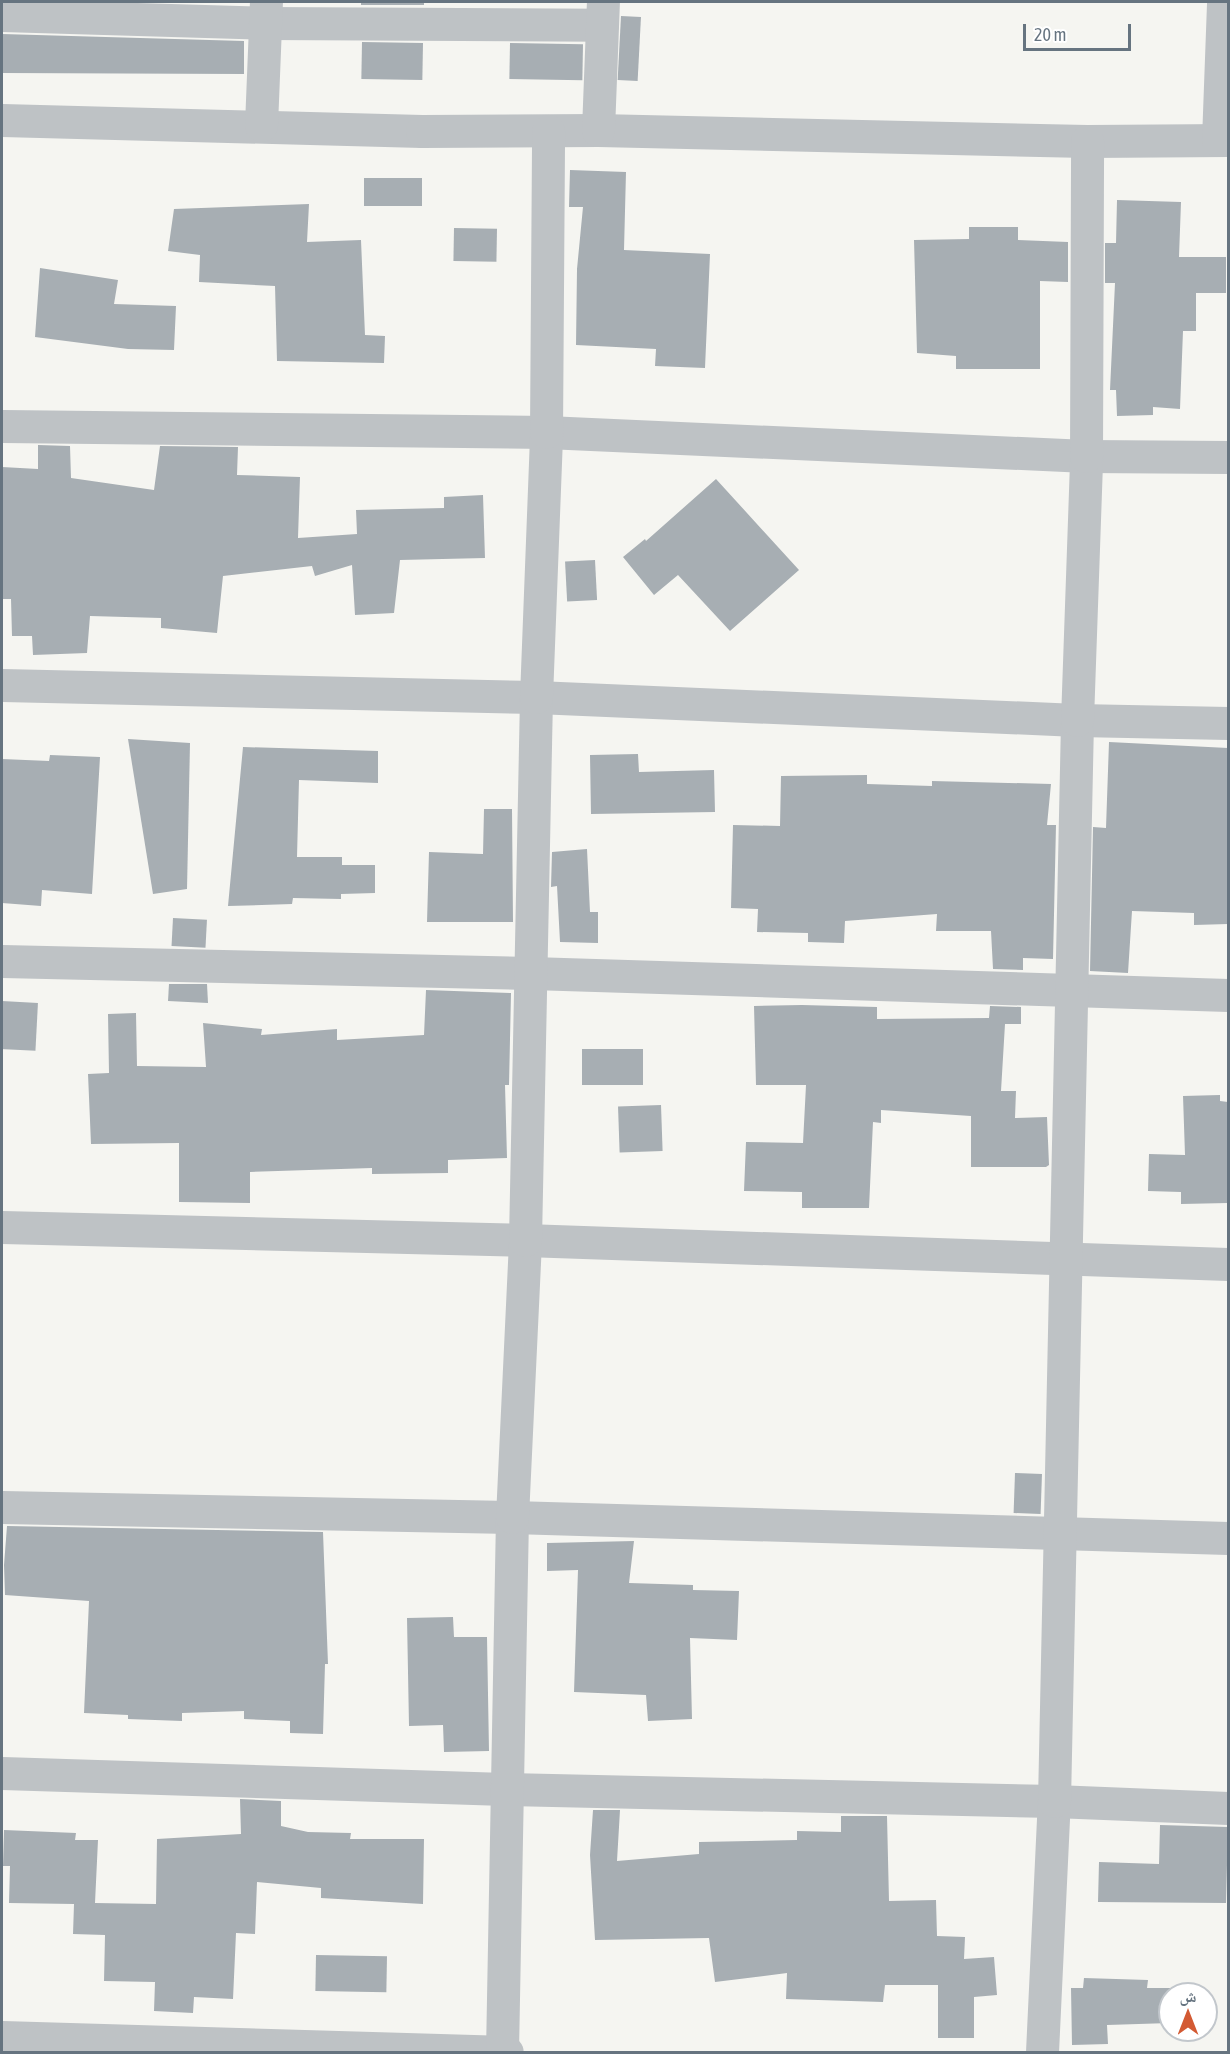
<!DOCTYPE html>
<meta charset="utf-8">
<style>
body{margin:0}
#map{position:relative;width:1230px;height:2054px;overflow:hidden;background:#f5f5f1;font-family:"Asap Condensed","Noto Naskh Arabic",sans-serif}
div>[style]{position:absolute}
.building>*{inset:0;background:#a7aeb3;transform-origin:0 0}
.minor>*{height:33px;margin:-16.5px;padding:0 16.5px;transform-origin:16.5px;border-radius:16.5px;background:#bec2c5}
span{translate:-50% -50%;white-space:nowrap;text-align:center;line-height:1.15;-webkit-text-stroke:6px #fff;paint-order:stroke}
.frame{position:absolute;inset:0;border:3px solid #667480;pointer-events:none}
.north{position:absolute;left:1158px;top:1982px;width:60px;height:60px;box-sizing:border-box;background:#fff;border:2px solid #c2c7cc;border-radius:50%;rotate:0deg;font-size:16px;font-weight:700;line-height:24px;text-align:center;color:#667480}
.north::after{content:'';display:block;margin:auto;width:21px;height:27px;background:#d35a33;clip-path:polygon(50% 0,100% 100%,50% 72%,0 100%)}
.scale{position:absolute;left:1023px;top:24px;width:108px;height:27px;box-sizing:border-box;border:3px solid #667480;border-top:0;padding-left:8px;font-size:18px;line-height:21px;white-space:nowrap;color:#667480;-webkit-text-stroke:4px #fff;paint-order:stroke}
</style>
<div id="map">
<div class="building">
<div style="left:361px;top:2px;width:63px;height:3px"></div>
<div style="left:621px;top:16px;width:20px;height:64px;rotate:3deg"></div>
<div style="clip-path:polygon(2px 34px,244px 41px,244px 74px,2px 73px)"></div>
<div style="left:362px;top:42px;width:61px;height:37px;rotate:1deg"></div>
<div style="left:510px;top:43px;width:73px;height:36px;rotate:1deg"></div>
<div style="clip-path:polygon(570px 170px,626px 172px,624px 250px,710px 254px,705px 368px,655px 366px,656px 349px,576px 345px,577px 269px,583px 207px,569px 207px)"></div>
<div style="left:364px;top:178px;width:58px;height:28px"></div>
<div style="clip-path:polygon(1117px 200px,1181px 202px,1179px 257px,1226px 257px,1226px 293px,1196px 293px,1196px 331px,1183px 331px,1180px 409px,1153px 407px,1153px 415px,1117px 416px,1116px 390px,1110px 390px,1115px 283px,1105px 283px,1105px 243px,1116px 243px)"></div>
<div style="clip-path:polygon(309px 204px,307px 242px,361px 240px,365px 335px,385px 336px,384px 363px,277px 361px,275px 286px,199px 282px,200px 255px,168px 251px,174px 209px)"></div>
<div style="clip-path:polygon(969px 227px,1018px 227px,1018px 240px,1068px 242px,1068px 282px,1040px 281px,1040px 369px,956px 369px,956px 356px,917px 353px,914px 240px,969px 239px)"></div>
<div style="left:454px;top:228px;width:43px;height:33px;rotate:1deg"></div>
<div style="clip-path:polygon(40px 268px,118px 280px,114px 304px,176px 306px,174px 350px,128px 349px,35px 337px)"></div>
<div style="clip-path:polygon(38px 445px,70px 446px,71px 478px,154px 490px,160px 446px,238px 447px,237px 475px,300px 477px,298px 538px,357px 534px,356px 510px,444px 508px,444px 497px,483px 495px,485px 558px,400px 560px,394px 613px,355px 615px,352px 565px,315px 576px,312px 566px,223px 576px,217px 633px,161px 628px,161px 618px,90px 616px,87px 653px,33px 655px,32px 636px,12px 636px,11px 599px,2px 599px,2px 467px,38px 469px)"></div>
<div style="clip-path:polygon(716px 479px,799px 570px,730px 631px,678px 575px,654px 595px,623px 557px,645px 539px,646px 541px)"></div>
<div style="left:595px;top:560px;width:40px;height:30px;rotate:87deg"></div>
<div style="clip-path:polygon(128px 739px,190px 743px,187px 889px,153px 894px)"></div>
<div style="clip-path:polygon(1109px 742px,1228px 748px,1228px 924px,1194px 925px,1194px 913px,1132px 911px,1128px 973px,1090px 971px,1093px 827px,1106px 828px)"></div>
<div style="clip-path:polygon(243px 747px,378px 751px,378px 783px,299px 780px,297px 857px,342px 857px,342px 865px,375px 865px,375px 893px,341px 894px,341px 899px,293px 898px,292px 904px,228px 906px)"></div>
<div style="clip-path:polygon(638px 754px,639px 772px,714px 770px,715px 812px,591px 814px,590px 755px)"></div>
<div style="clip-path:polygon(50px 755px,100px 757px,92px 894px,42px 890px,41px 906px,2px 903px,2px 759px,49px 761px)"></div>
<div style="clip-path:polygon(867px 775px,867px 784px,932px 786px,932px 781px,1051px 784px,1047px 825px,1056px 825px,1053px 959px,1023px 958px,1023px 970px,993px 969px,991px 931px,936px 931px,937px 914px,845px 921px,844px 943px,808px 942px,808px 933px,757px 932px,758px 909px,731px 908px,733px 825px,780px 826px,781px 776px)"></div>
<div style="clip-path:polygon(484px 809px,512px 809px,513px 922px,427px 922px,429px 852px,483px 854px)"></div>
<div style="clip-path:polygon(587px 849px,590px 912px,598px 912px,598px 943px,560px 942px,557px 886px,551px 887px,552px 852px)"></div>
<div style="left:173px;top:918px;width:34px;height:28px;rotate:3deg"></div>
<div style="clip-path:polygon(169px 984px,207px 984px,208px 1003px,168px 1001px)"></div>
<div style="clip-path:polygon(426px 990px,511px 993px,509px 1085px,505px 1085px,507px 1158px,448px 1160px,448px 1173px,372px 1174px,372px 1168px,250px 1172px,250px 1203px,179px 1202px,179px 1143px,91px 1144px,88px 1074px,109px 1073px,108px 1014px,136px 1013px,137px 1066px,206px 1067px,203px 1023px,262px 1029px,261px 1035px,337px 1029px,337px 1040px,424px 1035px)"></div>
<div style="left:2px;top:1001px;width:36px;height:48px;rotate:3deg"></div>
<div style="clip-path:polygon(802px 1005px,877px 1007px,877px 1019px,989px 1018px,990px 1006px,1021px 1007px,1021px 1024px,1005px 1024px,1001px 1091px,1016px 1091px,1015px 1118px,1047px 1117px,1049px 1165px,1046px 1167px,971px 1167px,971px 1116px,881px 1110px,881px 1123px,873px 1122px,869px 1208px,802px 1208px,802px 1192px,744px 1191px,746px 1142px,803px 1143px,806px 1085px,756px 1085px,754px 1006px)"></div>
<div style="left:643px;top:1049px;width:36px;height:61px;rotate:90deg"></div>
<div style="clip-path:polygon(1220px 1095px,1220px 1101px,1228px 1102px,1228px 1203px,1181px 1204px,1181px 1192px,1148px 1191px,1149px 1154px,1185px 1155px,1183px 1096px)"></div>
<div style="left:661px;top:1105px;width:46px;height:43px;rotate:88deg"></div>
<div style="left:1015px;top:1473px;width:27px;height:40px;rotate:2deg"></div>
<div style="clip-path:polygon(7px 1526px,323px 1532px,328px 1664px,325px 1664px,323px 1734px,290px 1733px,290px 1721px,244px 1719px,244px 1711px,182px 1713px,182px 1721px,128px 1719px,128px 1715px,84px 1713px,89px 1601px,5px 1595px,4px 1565px)"></div>
<div style="clip-path:polygon(634px 1541px,629px 1583px,693px 1585px,693px 1590px,739px 1591px,737px 1640px,690px 1638px,692px 1719px,648px 1721px,646px 1695px,574px 1692px,578px 1570px,547px 1571px,547px 1543px)"></div>
<div style="clip-path:polygon(453px 1617px,454px 1637px,487px 1637px,489px 1751px,444px 1752px,443px 1725px,409px 1726px,407px 1618px)"></div>
<div style="clip-path:polygon(240px 1799px,281px 1801px,281px 1826px,308px 1832px,351px 1833px,350px 1839px,424px 1839px,423px 1904px,321px 1898px,321px 1888px,257px 1882px,255px 1934px,236px 1933px,233px 1999px,194px 1997px,193px 2013px,154px 2011px,155px 1982px,104px 1981px,105px 1935px,73px 1934px,74px 1904px,9px 1903px,10px 1866px,3px 1866px,4px 1830px,76px 1833px,75px 1840px,98px 1840px,95px 1903px,156px 1904px,157px 1839px,241px 1834px)"></div>
<div style="clip-path:polygon(593px 1810px,620px 1810px,617px 1861px,699px 1854px,699px 1842px,797px 1840px,797px 1831px,841px 1832px,841px 1816px,887px 1816px,889px 1901px,936px 1900px,937px 1936px,965px 1937px,964px 1959px,994px 1957px,997px 1995px,974px 1997px,974px 2038px,938px 2038px,938px 1985px,885px 1985px,883px 2002px,786px 1999px,787px 1973px,715px 1982px,709px 1938px,595px 1940px,590px 1855px)"></div>
<div style="clip-path:polygon(1160px 1825px,1228px 1827px,1226px 1903px,1098px 1902px,1099px 1862px,1159px 1864px)"></div>
<div style="left:316px;top:1955px;width:71px;height:36px;rotate:1deg"></div>
<div style="clip-path:polygon(1084px 1978px,1148px 1980px,1147px 1988px,1170px 1988px,1170px 2023px,1107px 2025px,1108px 2044px,1072px 2045px,1071px 1988px,1083px 1988px)"></div>
</div>
<div class="minor">
<div style="left:2px;top:15px;width:263px;rotate:1.7deg"></div>
<div style="left:265px;top:23px;width:337px;rotate:0.3deg"></div>
<div style="left:2px;top:120px;width:420px;rotate:1.5deg"></div>
<div style="left:422px;top:131px;width:176px;rotate:-0.3deg"></div>
<div style="left:598px;top:130px;width:489px;rotate:1.3deg"></div>
<div style="left:1087px;top:141px;width:141px;rotate:-0.4deg"></div>
<div style="left:261px;top:125px;width:123px;rotate:-87.7deg"></div>
<div style="left:598px;top:130px;width:128px;rotate:-87.8deg"></div>
<div style="left:1218px;top:140px;width:138px;rotate:-87.9deg"></div>
<div style="left:2px;top:426px;width:544px;rotate:0.63deg"></div>
<div style="left:546px;top:432px;width:541px;rotate:2.54deg"></div>
<div style="left:1086px;top:456px;width:142px;rotate:0.4deg"></div>
<div style="left:2px;top:685px;width:534px;rotate:1.29deg"></div>
<div style="left:536px;top:697px;width:541px;rotate:2.43deg"></div>
<div style="left:1077px;top:720px;width:151px;rotate:1.1deg"></div>
<div style="left:2px;top:961px;width:529px;rotate:1.3deg"></div>
<div style="left:531px;top:973px;width:697px;rotate:1.81deg"></div>
<div style="left:2px;top:1227px;width:523px;rotate:1.42deg"></div>
<div style="left:525px;top:1240px;width:703px;rotate:1.96deg"></div>
<div style="left:2px;top:1507px;width:510px;rotate:1.12deg"></div>
<div style="left:512px;top:1517px;width:716px;rotate:1.68deg"></div>
<div style="left:2px;top:1773px;width:503px;rotate:1.82deg"></div>
<div style="left:505px;top:1789px;width:549px;rotate:1.25deg"></div>
<div style="left:1054px;top:1801px;width:174px;rotate:2.3deg"></div>
<div style="left:2px;top:2037px;width:505px;rotate:1.7deg"></div>
<div style="left:502px;top:2052px;width:535px;rotate:-88.93deg"></div>
<div style="left:512px;top:1517px;width:277px;rotate:-87.3deg"></div>
<div style="left:525px;top:1240px;width:543px;rotate:-88.84deg"></div>
<div style="left:536px;top:697px;width:265px;rotate:-87.8deg"></div>
<div style="left:546px;top:432px;width:301px;rotate:-89.6deg"></div>
<div style="left:1042px;top:2052px;width:251px;rotate:-87.3deg"></div>
<div style="left:1054px;top:1801px;width:1081px;rotate:-88.78deg"></div>
<div style="left:1077px;top:720px;width:264px;rotate:-88deg"></div>
<div style="left:1086px;top:456px;width:315px;rotate:-89.8deg"></div>
</div>
<div class="frame"></div>
<div class="north">ش</div>
<div class="scale">20 m</div>
</div>
